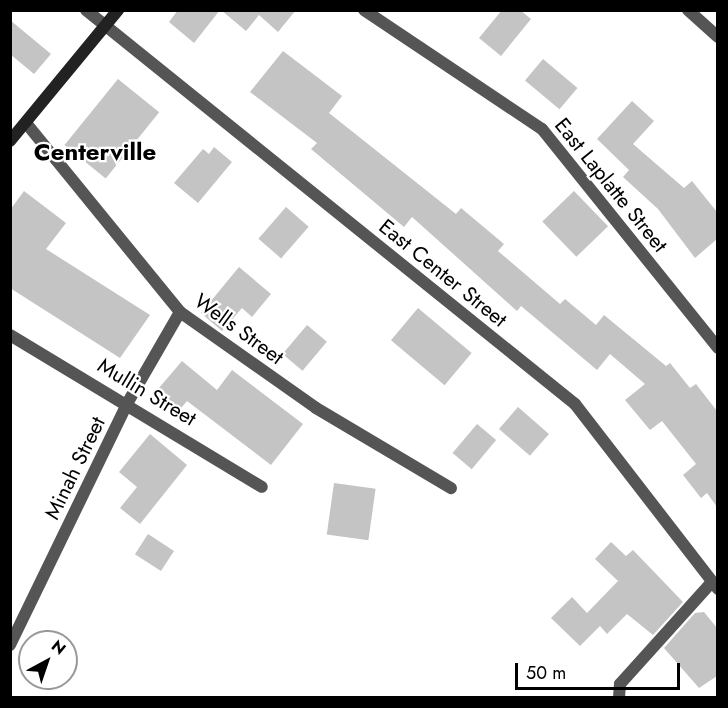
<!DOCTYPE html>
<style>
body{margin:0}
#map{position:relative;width:728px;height:708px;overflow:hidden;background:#fff;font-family:Jost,sans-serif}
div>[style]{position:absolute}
.building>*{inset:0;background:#c4c4c4;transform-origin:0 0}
.minor>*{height:12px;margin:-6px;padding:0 6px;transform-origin:6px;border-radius:6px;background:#555}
.secondary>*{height:12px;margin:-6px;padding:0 6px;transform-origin:6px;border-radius:6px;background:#222}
span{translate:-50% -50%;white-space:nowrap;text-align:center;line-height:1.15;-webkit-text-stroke:4.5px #fff;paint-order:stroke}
.street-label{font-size:21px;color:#000}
.quarter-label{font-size:24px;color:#000;font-weight:700}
.frame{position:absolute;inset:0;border:12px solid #000;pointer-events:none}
.north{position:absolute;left:18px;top:630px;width:60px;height:60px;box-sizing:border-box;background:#fff;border:2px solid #999;border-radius:50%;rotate:40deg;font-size:16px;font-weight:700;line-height:24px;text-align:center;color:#000}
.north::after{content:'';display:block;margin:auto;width:21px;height:27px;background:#000;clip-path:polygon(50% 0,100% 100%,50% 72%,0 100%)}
.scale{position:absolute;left:515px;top:663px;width:165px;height:27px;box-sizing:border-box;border:3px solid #000;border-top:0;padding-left:8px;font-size:18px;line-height:21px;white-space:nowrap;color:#000;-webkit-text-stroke:4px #fff;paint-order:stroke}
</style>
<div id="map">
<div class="building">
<div style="clip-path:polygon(178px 10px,220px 10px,194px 43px,169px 22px)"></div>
<div style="clip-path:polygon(221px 10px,296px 10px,278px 32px,259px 15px,246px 31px)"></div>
<div style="clip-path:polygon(502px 10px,520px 10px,531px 19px,501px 56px,479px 38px)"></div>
<div style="clip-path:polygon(10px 20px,51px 54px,34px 74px,10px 54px)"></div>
<div style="clip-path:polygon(283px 51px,342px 96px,329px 113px,456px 214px,461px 208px,504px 244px,498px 251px,560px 304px,565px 299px,596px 325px,604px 315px,666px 366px,670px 363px,690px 388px,696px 384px,717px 411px,717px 507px,707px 493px,701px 498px,683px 475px,696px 464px,662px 421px,650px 430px,625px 400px,645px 384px,610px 354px,597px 370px,521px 306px,517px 311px,412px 217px,404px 227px,311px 149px,317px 143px,250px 92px)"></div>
<div style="left:543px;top:59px;width:45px;height:28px;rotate:40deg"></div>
<div style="left:118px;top:79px;width:53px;height:85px;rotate:39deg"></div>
<div style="clip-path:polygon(632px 101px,654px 121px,633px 144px,684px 188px,692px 181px,717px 212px,717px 239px,695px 258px,658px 209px,623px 177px,629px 170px,597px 139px)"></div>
<div style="clip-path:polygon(214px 147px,232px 162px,198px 203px,174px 183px,203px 149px,209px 154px)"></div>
<div style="clip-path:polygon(24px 191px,66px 223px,46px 249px,150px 315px,120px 358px,10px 288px,10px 210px)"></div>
<div style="left:574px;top:191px;width:49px;height:44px;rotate:46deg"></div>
<div style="left:286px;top:207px;width:30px;height:42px;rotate:41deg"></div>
<div style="clip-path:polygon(239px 267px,271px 294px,252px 317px,242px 308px,222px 331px,201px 313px)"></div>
<div style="left:418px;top:308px;width:70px;height:42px;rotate:40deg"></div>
<div style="left:307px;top:325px;width:26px;height:38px;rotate:40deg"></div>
<div style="clip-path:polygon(182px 361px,217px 390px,232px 370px,303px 424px,271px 465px,187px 401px,176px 414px,153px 395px)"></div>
<div style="left:518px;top:407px;width:41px;height:29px;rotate:41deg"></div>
<div style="left:477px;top:424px;width:25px;height:38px;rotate:40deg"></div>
<div style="clip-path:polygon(150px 434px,187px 465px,140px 524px,120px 508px,137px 487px,119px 472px)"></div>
<div style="left:334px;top:483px;width:42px;height:52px;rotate:8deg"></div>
<div style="left:148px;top:534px;width:31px;height:24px;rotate:33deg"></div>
<div style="clip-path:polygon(611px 542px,626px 556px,633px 550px,683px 602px,653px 635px,627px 614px,607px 634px,600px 626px,580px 646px,551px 618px,572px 597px,587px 613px,618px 581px,595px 559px)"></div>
<div style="clip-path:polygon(704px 612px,717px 628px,717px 676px,699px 688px,664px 648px,695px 613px)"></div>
</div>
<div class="minor">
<div style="left:86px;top:10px;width:628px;rotate:38.86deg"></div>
<div style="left:575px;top:404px;width:234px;rotate:52.3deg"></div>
<div style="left:364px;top:10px;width:214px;rotate:33.8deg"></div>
<div style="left:542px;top:129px;width:281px;rotate:51.2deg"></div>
<div style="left:688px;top:10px;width:40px;rotate:42deg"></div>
<div style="left:26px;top:123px;width:244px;rotate:50.8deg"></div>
<div style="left:180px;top:312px;width:166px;rotate:35.2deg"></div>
<div style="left:316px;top:408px;width:157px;rotate:30.7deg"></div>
<div style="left:10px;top:335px;width:294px;rotate:31.1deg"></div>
<div style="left:10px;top:645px;width:270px;rotate:-64.1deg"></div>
<div style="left:128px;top:402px;width:104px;rotate:-60deg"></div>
<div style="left:619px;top:698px;width:14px;rotate:-86deg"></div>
<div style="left:620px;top:684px;width:137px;rotate:-48deg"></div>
</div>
<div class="secondary">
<div style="left:10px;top:141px;width:170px;rotate:-50.5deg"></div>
</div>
<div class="street-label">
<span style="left:611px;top:185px;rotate:51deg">East Laplatte Street</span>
<span style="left:443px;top:273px;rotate:39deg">East Center Street</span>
<span style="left:239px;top:329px;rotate:36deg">Wells Street</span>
<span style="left:147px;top:392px;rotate:31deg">Mullin Street</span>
<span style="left:75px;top:468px;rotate:-64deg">Minah Street</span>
</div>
<div class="quarter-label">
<span style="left:95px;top:152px">Centerville</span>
</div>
<div class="frame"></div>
<div class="north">N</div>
<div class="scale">50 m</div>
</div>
